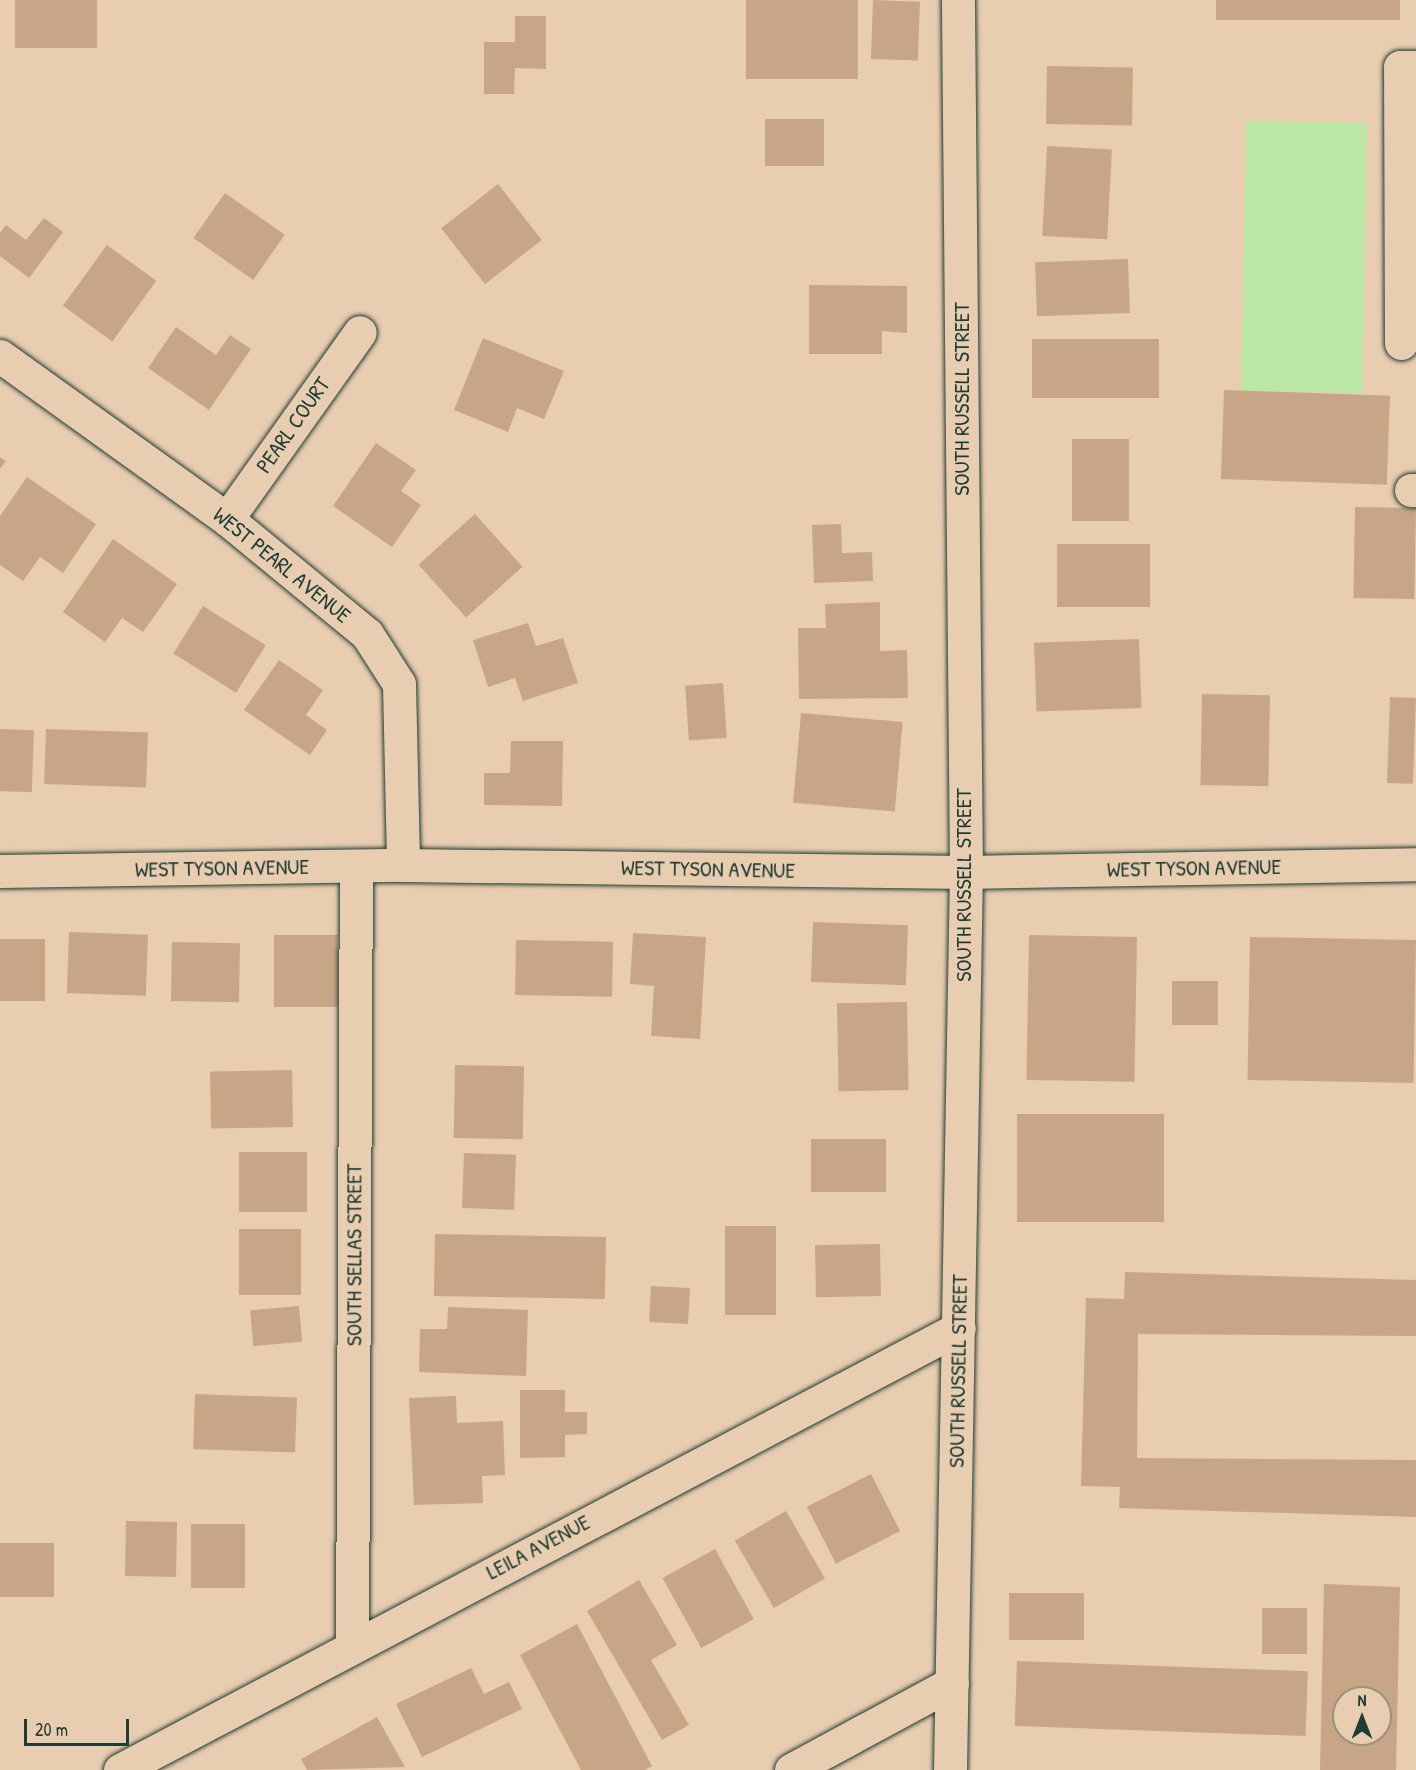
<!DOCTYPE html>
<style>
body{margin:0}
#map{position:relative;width:1416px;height:1770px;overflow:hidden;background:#e9cdb0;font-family:"Patrick Hand",sans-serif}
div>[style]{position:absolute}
.green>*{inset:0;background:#bbe7a4;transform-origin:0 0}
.building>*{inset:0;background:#c7a687;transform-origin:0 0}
.roads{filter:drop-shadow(0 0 2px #1f3d34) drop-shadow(0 0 2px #1f3d34)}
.minor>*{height:33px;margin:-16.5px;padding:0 16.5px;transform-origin:16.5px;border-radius:16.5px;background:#e9cdb0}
span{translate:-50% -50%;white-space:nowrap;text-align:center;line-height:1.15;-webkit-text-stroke:4.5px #e9cdb0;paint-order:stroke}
.street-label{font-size:22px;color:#1f3d34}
.north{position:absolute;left:1332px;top:1686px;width:60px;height:60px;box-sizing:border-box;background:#e9cdb0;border:2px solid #98937e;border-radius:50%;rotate:0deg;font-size:16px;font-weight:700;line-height:24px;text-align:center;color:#1f3d34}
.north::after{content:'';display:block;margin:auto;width:21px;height:27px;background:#1f3d34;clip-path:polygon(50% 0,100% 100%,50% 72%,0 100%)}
.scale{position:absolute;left:24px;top:1719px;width:105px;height:27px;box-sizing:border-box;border:3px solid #1f3d34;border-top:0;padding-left:8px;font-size:18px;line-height:21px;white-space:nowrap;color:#1f3d34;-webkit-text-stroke:4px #e9cdb0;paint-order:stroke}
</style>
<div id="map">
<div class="green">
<div style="left:1367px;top:123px;width:270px;height:121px;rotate:91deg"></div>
</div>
<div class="building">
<div style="left:15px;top:0;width:82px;height:48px"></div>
<div style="left:746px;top:0;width:112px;height:79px"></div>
<div style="left:873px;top:0;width:47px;height:59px;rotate:2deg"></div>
<div style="left:1216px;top:0;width:184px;height:20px"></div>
<div style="clip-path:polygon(515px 16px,546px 16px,546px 69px,515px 68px,514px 94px,484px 94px,484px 42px,515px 42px)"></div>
<div style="left:1047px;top:66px;width:86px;height:58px;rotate:1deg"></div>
<div style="left:824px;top:119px;width:47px;height:59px;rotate:90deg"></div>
<div style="left:1047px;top:146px;width:65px;height:90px;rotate:3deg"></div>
<div style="left:498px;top:184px;width:71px;height:72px;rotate:52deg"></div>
<div style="left:225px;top:193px;width:73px;height:55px;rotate:35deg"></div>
<div style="clip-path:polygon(44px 218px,63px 232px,29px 278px,0 256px,0 233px,6px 225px,26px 240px)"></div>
<div style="left:107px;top:245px;width:61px;height:75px;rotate:36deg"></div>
<div style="left:1128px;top:259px;width:54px;height:93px;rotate:88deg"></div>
<div style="clip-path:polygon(809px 285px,907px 286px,907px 333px,882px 331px,882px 354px,809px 354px)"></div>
<div style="clip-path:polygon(176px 327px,216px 355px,230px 335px,251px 349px,209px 410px,148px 368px)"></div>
<div style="clip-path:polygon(483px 338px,564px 371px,544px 419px,517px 408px,508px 432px,454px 410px)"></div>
<div style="left:1032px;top:339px;width:127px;height:59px"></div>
<div style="left:1224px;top:390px;width:166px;height:89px;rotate:2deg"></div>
<div style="left:1072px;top:439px;width:57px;height:82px"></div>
<div style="clip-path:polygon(376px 443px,416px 470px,401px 491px,421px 505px,392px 547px,333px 506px)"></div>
<div style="clip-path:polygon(0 457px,6px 461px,0 469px)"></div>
<div style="clip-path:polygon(27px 477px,96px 524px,63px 573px,40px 557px,23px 581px,0 565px,0 516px)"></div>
<div style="left:1355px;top:507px;width:61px;height:91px;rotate:1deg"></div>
<div style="left:475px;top:514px;width:71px;height:76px;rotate:48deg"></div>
<div style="clip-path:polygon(841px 524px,842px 553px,872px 552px,873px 581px,814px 583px,812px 525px)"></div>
<div style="clip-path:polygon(113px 539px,177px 584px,143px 632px,122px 618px,105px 642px,63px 612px)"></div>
<div style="left:1057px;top:544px;width:93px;height:63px"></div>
<div style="clip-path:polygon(880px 602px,880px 651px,907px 650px,908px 698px,799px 699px,798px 628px,826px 628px,825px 604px)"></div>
<div style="left:203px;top:606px;width:74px;height:56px;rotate:32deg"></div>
<div style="clip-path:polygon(528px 623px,536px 646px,563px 638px,578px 683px,523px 701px,515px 678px,488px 687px,473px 640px)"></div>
<div style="left:1139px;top:639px;width:69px;height:105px;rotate:88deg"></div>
<div style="clip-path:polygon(279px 660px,323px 690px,306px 715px,327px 730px,310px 755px,244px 710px)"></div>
<div style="left:723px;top:683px;width:55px;height:38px;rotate:86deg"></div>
<div style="left:1202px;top:694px;width:68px;height:91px;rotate:1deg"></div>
<div style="left:1390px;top:697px;width:26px;height:86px;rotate:2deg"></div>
<div style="left:801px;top:713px;width:102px;height:90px;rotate:5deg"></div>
<div style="left:0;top:729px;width:34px;height:62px;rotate:2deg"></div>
<div style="left:46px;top:729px;width:102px;height:55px;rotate:2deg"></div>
<div style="clip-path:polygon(511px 741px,563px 741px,562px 806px,484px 805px,484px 773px,510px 773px)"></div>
<div style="left:813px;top:922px;width:95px;height:60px;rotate:2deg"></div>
<div style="left:69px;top:932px;width:79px;height:61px;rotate:2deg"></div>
<div style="clip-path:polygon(633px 933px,706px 937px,700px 1039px,651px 1036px,654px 986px,630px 984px)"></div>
<div style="left:274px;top:935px;width:64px;height:72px"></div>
<div style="left:1029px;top:935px;width:108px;height:145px;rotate:1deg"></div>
<div style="left:1250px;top:937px;width:166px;height:143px;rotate:1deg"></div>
<div style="left:0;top:939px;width:45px;height:62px"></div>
<div style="left:516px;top:940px;width:97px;height:55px;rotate:1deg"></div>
<div style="left:172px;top:942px;width:68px;height:59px;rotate:1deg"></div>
<div style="left:1218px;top:981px;width:44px;height:46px;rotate:90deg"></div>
<div style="left:907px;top:1002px;width:88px;height:70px;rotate:89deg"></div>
<div style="left:455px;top:1065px;width:69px;height:73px;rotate:1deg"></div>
<div style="left:292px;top:1070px;width:57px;height:82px;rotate:89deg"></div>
<div style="left:1017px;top:1114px;width:147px;height:108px"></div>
<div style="left:886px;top:1139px;width:53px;height:75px;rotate:90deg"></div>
<div style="left:239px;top:1152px;width:68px;height:60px"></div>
<div style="left:464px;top:1153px;width:52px;height:55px;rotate:2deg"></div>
<div style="left:725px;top:1226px;width:51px;height:89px"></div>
<div style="left:239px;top:1229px;width:62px;height:66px"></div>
<div style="left:435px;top:1234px;width:171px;height:62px;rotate:1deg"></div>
<div style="left:880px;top:1244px;width:52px;height:65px;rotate:89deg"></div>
<div style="clip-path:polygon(1125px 1272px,1416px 1280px,1416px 1336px,1138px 1334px,1137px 1458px,1416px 1460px,1416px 1517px,1119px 1508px,1120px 1487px,1081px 1486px,1086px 1298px,1124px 1299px)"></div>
<div style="left:651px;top:1286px;width:39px;height:36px;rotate:3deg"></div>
<div style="left:299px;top:1306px;width:36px;height:49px;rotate:85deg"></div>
<div style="clip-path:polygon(448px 1307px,528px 1310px,526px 1376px,419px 1372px,420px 1329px,447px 1329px)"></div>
<div style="clip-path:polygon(520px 1390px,565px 1390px,565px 1412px,587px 1412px,587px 1434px,565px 1435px,565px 1457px,520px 1458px)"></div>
<div style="left:195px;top:1394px;width:102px;height:55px;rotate:2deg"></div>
<div style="clip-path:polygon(456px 1396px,457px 1423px,503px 1421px,505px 1475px,482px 1476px,483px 1503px,414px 1505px,409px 1398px)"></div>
<div style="left:871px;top:1474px;width:64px;height:72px;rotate:63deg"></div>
<div style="left:786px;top:1511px;width:78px;height:59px;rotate:60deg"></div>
<div style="left:126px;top:1521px;width:51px;height:55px;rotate:1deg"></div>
<div style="left:245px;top:1524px;width:64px;height:54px;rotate:90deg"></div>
<div style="left:0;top:1543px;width:54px;height:54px"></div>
<div style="left:715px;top:1549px;width:80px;height:60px;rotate:61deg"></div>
<div style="clip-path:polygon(639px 1580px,677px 1645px,651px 1660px,689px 1725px,662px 1740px,587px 1611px)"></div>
<div style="clip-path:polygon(evenodd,1324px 1584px,1400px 1587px,1396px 1770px,1320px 1770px,1324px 1584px,1344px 1698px,1380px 1698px,1380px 1734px,1344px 1734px,1344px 1698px)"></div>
<div style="left:1084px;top:1593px;width:47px;height:75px;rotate:90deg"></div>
<div style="left:1262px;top:1608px;width:45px;height:46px"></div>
<div style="clip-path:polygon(577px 1624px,652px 1766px,645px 1770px,581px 1770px,520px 1655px)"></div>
<div style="left:1017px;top:1661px;width:291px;height:65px;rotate:2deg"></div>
<div style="clip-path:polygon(471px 1668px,484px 1694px,509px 1682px,522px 1709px,422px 1757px,396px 1704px)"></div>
<div style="clip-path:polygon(377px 1717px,405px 1767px,307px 1770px,301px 1759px)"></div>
</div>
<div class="roads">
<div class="minor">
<div style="left:1401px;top:343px;width:276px;rotate:-90.2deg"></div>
<div style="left:1400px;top:67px;width:16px"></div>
<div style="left:0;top:356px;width:279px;rotate:35.7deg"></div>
<div style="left:227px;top:519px;width:181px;rotate:39.4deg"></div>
<div style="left:367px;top:634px;width:59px;rotate:57.4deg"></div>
<div style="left:399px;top:684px;width:181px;rotate:88.7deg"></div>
<div style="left:1411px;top:490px;width:5px"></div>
<div style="left:227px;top:519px;width:229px;rotate:-54.6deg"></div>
<div style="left:0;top:871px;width:403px;rotate:-0.9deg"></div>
<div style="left:403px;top:865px;width:563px;rotate:0.71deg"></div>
<div style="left:966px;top:872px;width:450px;rotate:-1deg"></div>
<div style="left:352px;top:1644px;width:778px;rotate:-89.71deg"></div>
<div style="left:120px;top:1770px;width:948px;rotate:-27.78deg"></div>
<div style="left:791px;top:1770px;width:183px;rotate:-28.4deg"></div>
<div style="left:950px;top:1770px;width:898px;rotate:-88.98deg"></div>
<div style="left:966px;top:872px;width:872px;rotate:-90.53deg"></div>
</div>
</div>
<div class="street-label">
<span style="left:962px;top:399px;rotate:-90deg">SOUTH RUSSELL STREET</span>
<span style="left:293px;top:425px;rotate:-55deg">PEARL COURT</span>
<span style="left:282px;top:565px;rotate:39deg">WEST PEARL AVENUE</span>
<span style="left:222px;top:868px;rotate:-1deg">WEST TYSON AVENUE</span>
<span style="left:1194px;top:868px;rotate:-1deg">WEST TYSON AVENUE</span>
<span style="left:708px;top:869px;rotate:1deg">WEST TYSON AVENUE</span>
<span style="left:964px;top:885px;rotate:-90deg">SOUTH RUSSELL STREET</span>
<span style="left:354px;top:1255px;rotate:-90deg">SOUTH SELLAS STREET</span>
<span style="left:958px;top:1371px;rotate:-89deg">SOUTH RUSSELL STREET</span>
<span style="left:538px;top:1547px;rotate:-28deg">LEILA AVENUE</span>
</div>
<div class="north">N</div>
<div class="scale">20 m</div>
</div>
